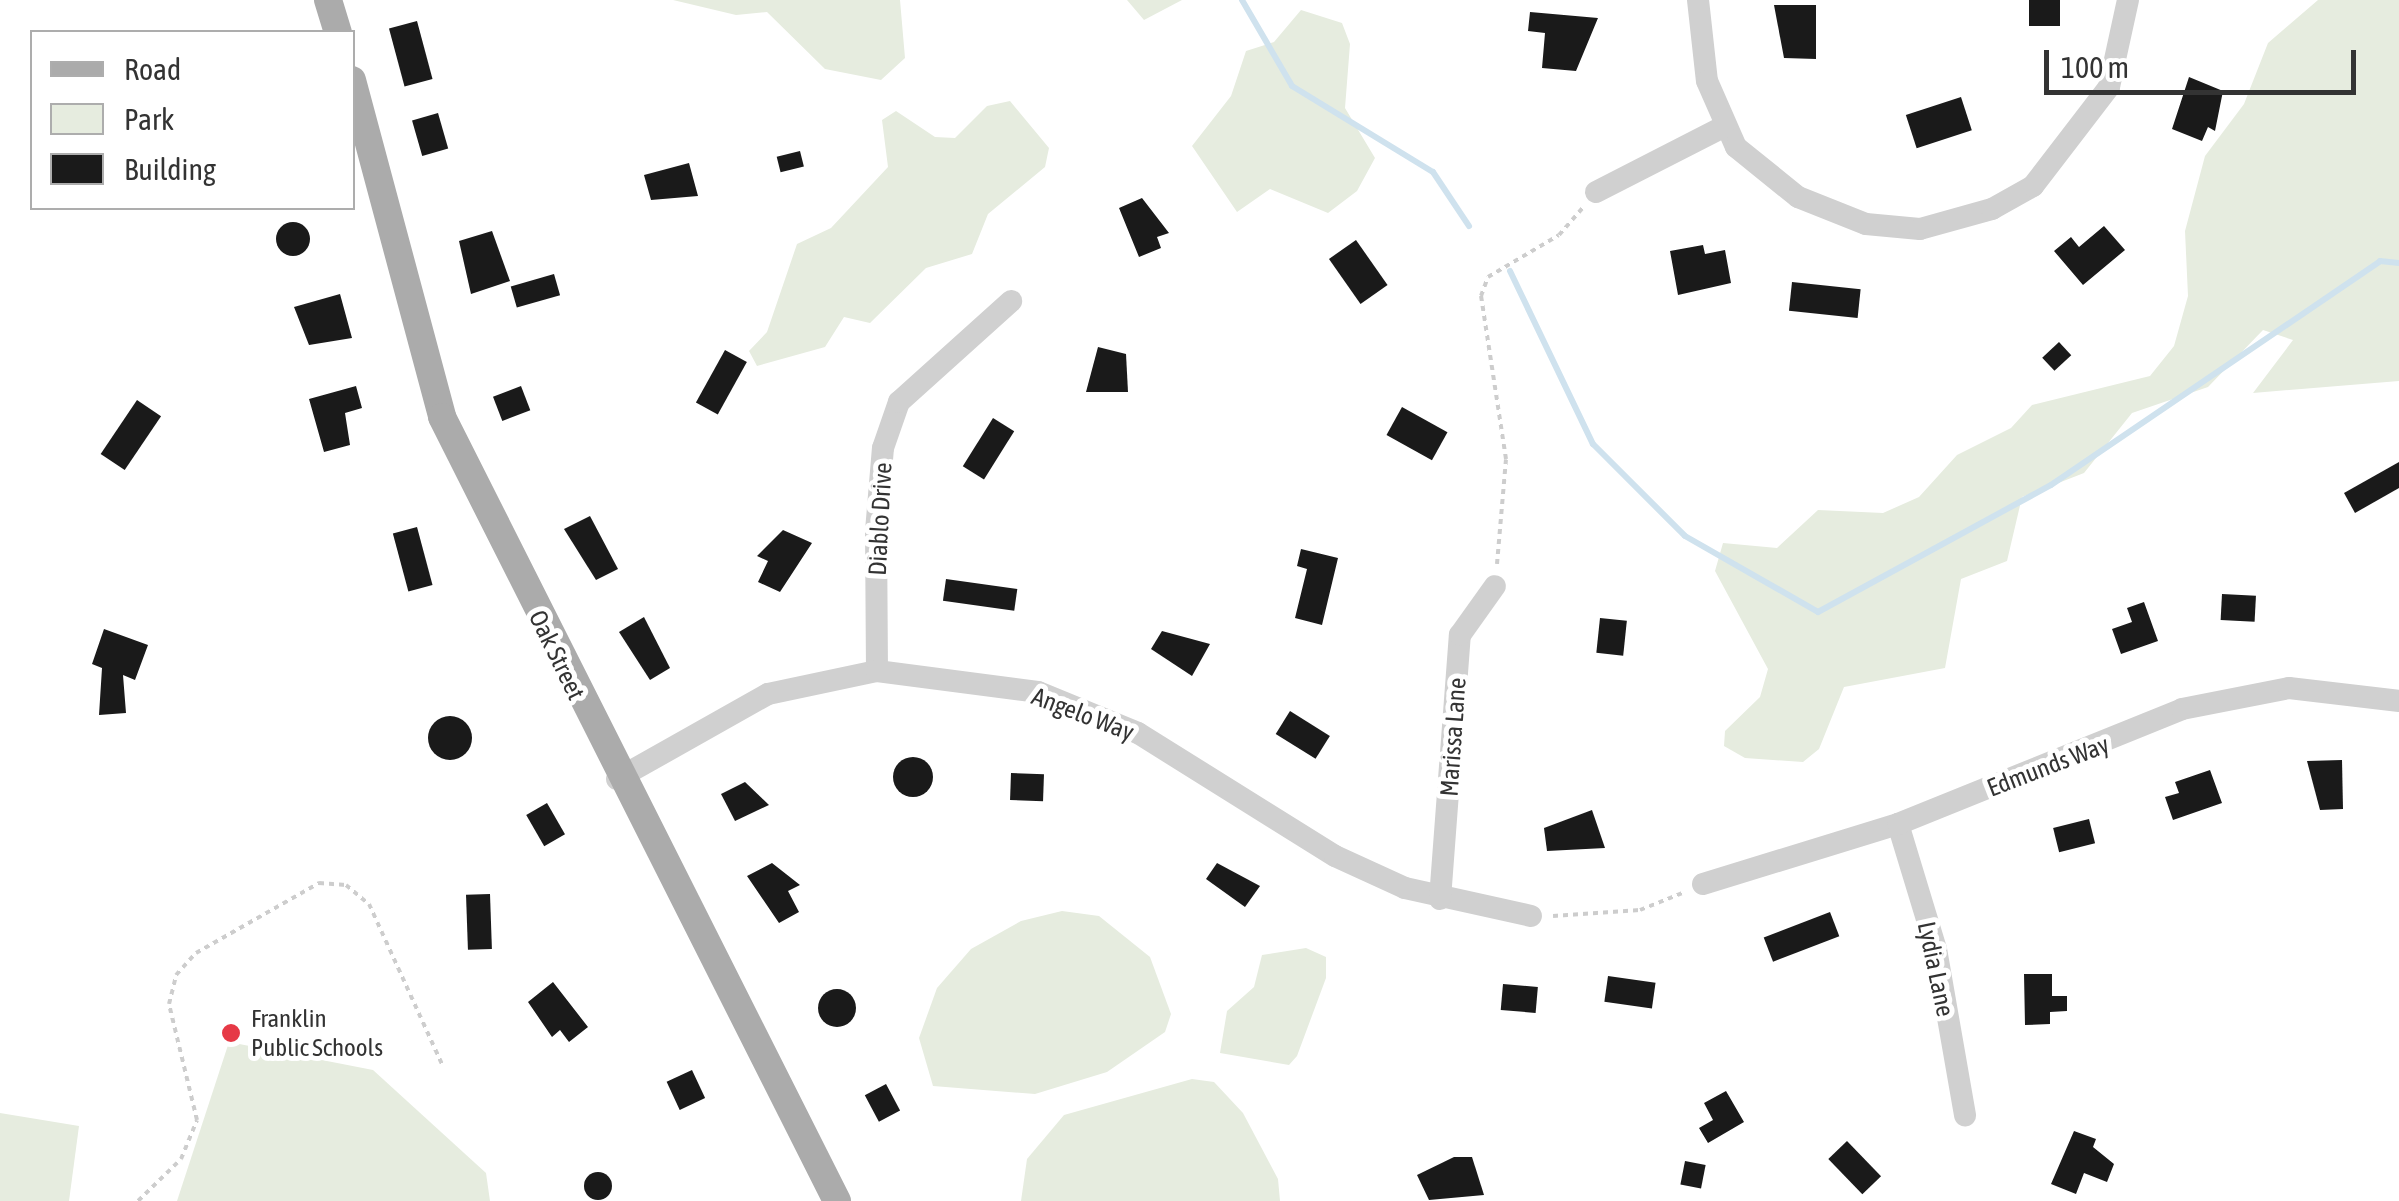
<!DOCTYPE html>
<style>
body{margin:0}
#map{position:relative;width:2399px;height:1201px;overflow:hidden;background:#fff;font-family:"Asap Condensed",sans-serif}
div>[style]{position:absolute}
.green>*{inset:0;background:#e6ecdf}
.stream>*{height:6px;margin:-3px;padding:0 3px;transform-origin:3px;border-radius:3px;background:#cfe2ee}
.building>*{inset:0;background:#1a1a1a;transform-origin:0 0}
.round{border-radius:50%}
.path>*{height:4px;margin-top:-2px;transform-origin:0;background:repeating-linear-gradient(90deg,#cdcdcd 0 5px,transparent 0 10px)}
.minor>*{height:22px;margin:-11px;padding:0 11px;transform-origin:11px;border-radius:11px;background:#d0d0d0}
.major>*{height:28px;margin:-14px;padding:0 14px;transform-origin:14px;border-radius:14px;background:#ababab}
.dots>*{width:28px;height:28px;translate:-50% -50%;box-sizing:border-box;border:5px solid #fff;border-radius:50%}
span{translate:-50% -50%;white-space:nowrap;text-align:center;line-height:1.15;-webkit-text-stroke:10px #fff;paint-order:stroke}
.street-label{font-size:25px;color:#333}
.poi-label{font-size:25px;color:#333}
.left{translate:0 -50%;text-align:left}
.legend{position:absolute;left:30px;top:30px;width:325px;height:180px;box-sizing:border-box;background:#fff;border:2px solid #adadad;margin:0;padding:12px 18px;list-style:none;font-size:30px;color:#333}
.legend li{display:flex;align-items:center;gap:20px;height:50px}
.legend b{width:50px;border:2px solid #adadad}
.scale{position:absolute;left:2044px;top:50px;width:312px;height:45px;box-sizing:border-box;border:5px solid #333;border-top:0;padding-left:12px;font-size:30px;line-height:35px;white-space:nowrap;color:#333;-webkit-text-stroke:8px #fff;paint-order:stroke}
</style>
<div id="map">
<div class="green">
<div style="clip-path:polygon(673px 0,900px 0,905px 58px,881px 80px,825px 69px,767px 12px,736px 15px)"></div>
<div style="clip-path:polygon(1127px 0,1182px 0,1144px 20px)"></div>
<div style="clip-path:polygon(2318px 0,2399px 0,2399px 381px,2253px 393px,2293px 340px,2263px 330px,2208px 387px,2132px 413px,2084px 473px,2022px 497px,2007px 561px,1961px 579px,1945px 668px,1844px 687px,1819px 749px,1803px 762px,1745px 758px,1724px 746px,1725px 731px,1760px 697px,1768px 669px,1715px 571px,1723px 543px,1777px 548px,1818px 510px,1883px 513px,1919px 497px,1957px 455px,2011px 428px,2032px 405px,2150px 376px,2174px 346px,2188px 296px,2185px 231px,2205px 156px,2244px 104px,2268px 43px)"></div>
<div style="clip-path:polygon(1301px 10px,1342px 23px,1350px 44px,1345px 108px,1375px 158px,1357px 191px,1328px 213px,1270px 189px,1237px 212px,1192px 146px,1231px 96px,1246px 51px,1274px 42px)"></div>
<div style="clip-path:polygon(1010px 101px,1049px 148px,1045px 167px,988px 214px,972px 254px,926px 268px,870px 323px,844px 317px,825px 347px,757px 366px,749px 351px,767px 332px,797px 244px,831px 228px,888px 167px,882px 120px,896px 111px,935px 137px,955px 138px,987px 106px)"></div>
<div style="clip-path:polygon(1062px 911px,1099px 916px,1150px 957px,1171px 1014px,1165px 1032px,1107px 1072px,1035px 1094px,933px 1086px,919px 1038px,937px 988px,971px 949px,1021px 921px)"></div>
<div style="clip-path:polygon(1306px 948px,1326px 957px,1326px 978px,1297px 1056px,1289px 1065px,1220px 1053px,1227px 1011px,1254px 987px,1262px 955px)"></div>
<div style="clip-path:polygon(229px 1042px,373px 1070px,486px 1173px,490px 1201px,177px 1201px)"></div>
<div style="clip-path:polygon(1192px 1079px,1214px 1082px,1243px 1113px,1278px 1179px,1280px 1201px,1021px 1201px,1027px 1159px,1064px 1115px)"></div>
<div style="clip-path:polygon(0 1113px,79px 1126px,69px 1201px,0 1201px)"></div>
</div>
<div class="stream">
<div style="left:1242px;top:0;width:99px;rotate:59.8deg"></div>
<div style="left:1292px;top:86px;width:165px;rotate:31.4deg"></div>
<div style="left:1433px;top:172px;width:65px;rotate:56.3deg"></div>
<div style="left:1510px;top:271px;width:192px;rotate:64.4deg"></div>
<div style="left:1593px;top:444px;width:130px;rotate:45deg"></div>
<div style="left:1685px;top:536px;width:153px;rotate:29.7deg"></div>
<div style="left:1818px;top:612px;width:265px;rotate:-28.6deg"></div>
<div style="left:2051px;top:485px;width:398px;rotate:-34.2deg"></div>
<div style="left:2380px;top:261px;width:19px;rotate:6deg"></div>
</div>
<div class="building">
<div style="left:2029px;top:0;width:31px;height:26px"></div>
<div style="clip-path:polygon(1774px 5px,1816px 5px,1816px 59px,1784px 58px)"></div>
<div style="clip-path:polygon(1530px 12px,1598px 18px,1576px 71px,1542px 68px,1545px 33px,1528px 31px)"></div>
<div style="left:417px;top:21px;width:60px;height:29px;rotate:75deg"></div>
<div style="clip-path:polygon(2189px 77px,2223px 91px,2215px 131px,2208px 127px,2202px 141px,2172px 129px)"></div>
<div style="left:1961px;top:97px;width:35px;height:58px;rotate:72deg"></div>
<div style="left:438px;top:113px;width:37px;height:27px;rotate:74deg"></div>
<div style="left:800px;top:151px;width:16px;height:24px;rotate:76deg"></div>
<div style="clip-path:polygon(689px 163px,698px 196px,651px 200px,644px 175px)"></div>
<div style="clip-path:polygon(1142px 198px,1169px 233px,1157px 237px,1161px 248px,1139px 257px,1119px 208px)"></div>
<div class="round" style="left:276px;top:222px;width:34px;height:34px"></div>
<div style="clip-path:polygon(2104px 226px,2125px 250px,2083px 285px,2054px 251px,2071px 237px,2079px 247px)"></div>
<div style="clip-path:polygon(492px 231px,510px 281px,471px 294px,459px 241px)"></div>
<div style="left:1356px;top:240px;width:55px;height:33px;rotate:55deg"></div>
<div style="clip-path:polygon(1703px 245px,1705px 254px,1725px 250px,1731px 283px,1678px 295px,1670px 251px)"></div>
<div style="left:554px;top:274px;width:22px;height:45px;rotate:74deg"></div>
<div style="left:1792px;top:282px;width:69px;height:29px;rotate:6deg"></div>
<div style="clip-path:polygon(340px 294px,352px 338px,309px 345px,294px 307px)"></div>
<div style="left:2059px;top:342px;width:18px;height:23px;rotate:47deg"></div>
<div style="clip-path:polygon(1098px 347px,1126px 354px,1128px 392px,1086px 392px)"></div>
<div style="left:725px;top:350px;width:25px;height:60px;rotate:29deg"></div>
<div style="clip-path:polygon(356px 386px,362px 408px,345px 413px,350px 445px,324px 452px,309px 399px)"></div>
<div style="left:521px;top:386px;width:26px;height:30px;rotate:69deg"></div>
<div style="left:137px;top:400px;width:29px;height:65px;rotate:34deg"></div>
<div style="left:1402px;top:407px;width:52px;height:32px;rotate:29deg"></div>
<div style="left:993px;top:418px;width:25px;height:57px;rotate:32deg"></div>
<div style="clip-path:polygon(2399px 462px,2399px 488px,2355px 513px,2344px 493px)"></div>
<div style="clip-path:polygon(590px 516px,618px 569px,596px 580px,564px 529px)"></div>
<div style="left:417px;top:527px;width:60px;height:25px;rotate:75deg"></div>
<div style="clip-path:polygon(783px 530px,812px 543px,780px 592px,758px 582px,768px 561px,757px 556px)"></div>
<div style="clip-path:polygon(1301px 549px,1338px 558px,1322px 625px,1295px 618px,1307px 569px,1297px 566px)"></div>
<div style="left:946px;top:579px;width:72px;height:22px;rotate:8deg"></div>
<div style="left:2222px;top:594px;width:34px;height:26px;rotate:3deg"></div>
<div style="clip-path:polygon(2144px 602px,2158px 641px,2121px 654px,2112px 629px,2132px 622px,2127px 608px)"></div>
<div style="clip-path:polygon(644px 617px,670px 668px,650px 680px,619px 632px)"></div>
<div style="left:1600px;top:618px;width:27px;height:35px;rotate:6deg"></div>
<div style="clip-path:polygon(104px 629px,148px 645px,135px 680px,123px 675px,126px 713px,99px 715px,102px 668px,92px 664px)"></div>
<div style="clip-path:polygon(1162px 631px,1210px 644px,1192px 676px,1151px 649px)"></div>
<div style="left:1290px;top:711px;width:47px;height:27px;rotate:32deg"></div>
<div class="round" style="left:428px;top:716px;width:44px;height:44px"></div>
<div class="round" style="left:893px;top:757px;width:40px;height:40px"></div>
<div style="clip-path:polygon(2342px 760px,2343px 809px,2320px 810px,2307px 761px)"></div>
<div style="clip-path:polygon(2210px 770px,2222px 803px,2173px 820px,2165px 797px,2179px 793px,2175px 782px)"></div>
<div style="left:1011px;top:773px;width:33px;height:27px;rotate:2deg"></div>
<div style="clip-path:polygon(745px 782px,769px 805px,735px 821px,721px 794px)"></div>
<div style="left:547px;top:803px;width:36px;height:24px;rotate:60deg"></div>
<div style="clip-path:polygon(1592px 810px,1605px 848px,1547px 851px,1544px 828px)"></div>
<div style="left:2089px;top:819px;width:25px;height:37px;rotate:76deg"></div>
<div style="clip-path:polygon(772px 863px,800px 885px,788px 891px,799px 912px,779px 923px,747px 876px)"></div>
<div style="clip-path:polygon(1217px 863px,1260px 886px,1245px 907px,1206px 879px)"></div>
<div style="left:490px;top:894px;width:55px;height:24px;rotate:88deg"></div>
<div style="left:1830px;top:912px;width:26px;height:71px;rotate:69deg"></div>
<div style="clip-path:polygon(2024px 974px,2052px 974px,2052px 996px,2067px 996px,2067px 1011px,2050px 1012px,2050px 1024px,2025px 1025px)"></div>
<div style="left:1608px;top:976px;width:48px;height:26px;rotate:8deg"></div>
<div style="clip-path:polygon(553px 982px,588px 1027px,569px 1042px,560px 1030px,552px 1037px,528px 1002px)"></div>
<div style="left:1503px;top:984px;width:35px;height:26px;rotate:5deg"></div>
<div class="round" style="left:818px;top:989px;width:38px;height:38px"></div>
<div style="left:692px;top:1070px;width:31px;height:28px;rotate:65deg"></div>
<div style="left:886px;top:1084px;width:30px;height:24px;rotate:62deg"></div>
<div style="clip-path:polygon(1726px 1091px,1744px 1122px,1708px 1143px,1699px 1128px,1713px 1120px,1704px 1103px)"></div>
<div style="clip-path:polygon(2074px 1131px,2096px 1139px,2093px 1147px,2114px 1164px,2107px 1182px,2084px 1173px,2076px 1194px,2051px 1184px)"></div>
<div style="left:1847px;top:1141px;width:49px;height:26px;rotate:46deg"></div>
<div style="clip-path:polygon(1454px 1157px,1472px 1157px,1484px 1195px,1429px 1200px,1417px 1175px)"></div>
<div style="left:1685px;top:1161px;width:21px;height:24px;rotate:11deg"></div>
<div class="round" style="left:584px;top:1172px;width:28px;height:28px"></div>
</div>
<div class="path">
<div style="left:1497px;top:564px;width:105px;rotate:-85.1deg"></div>
<div style="left:1506px;top:459px;width:165px;rotate:-98.7deg"></div>
<div style="left:1481px;top:296px;width:20px;rotate:-70deg"></div>
<div style="left:1488px;top:277px;width:82px;rotate:-30.6deg"></div>
<div style="left:1559px;top:235px;width:37px;rotate:-49deg"></div>
<div style="left:1553px;top:916px;width:87px;rotate:-3.9deg"></div>
<div style="left:1640px;top:910px;width:48px;rotate:-21.8deg"></div>
<div style="left:138px;top:1201px;width:60px;rotate:-44.3deg"></div>
<div style="left:181px;top:1159px;width:42px;rotate:-67.7deg"></div>
<div style="left:197px;top:1120px;width:119px;rotate:-103.6deg"></div>
<div style="left:169px;top:1004px;width:30px;rotate:-76deg"></div>
<div style="left:176px;top:975px;width:30px;rotate:-48deg"></div>
<div style="left:196px;top:953px;width:142px;rotate:-29.6deg"></div>
<div style="left:319px;top:883px;width:27px;rotate:4deg"></div>
<div style="left:346px;top:885px;width:30px;rotate:40deg"></div>
<div style="left:369px;top:904px;width:176px;rotate:65.5deg"></div>
</div>
<div class="minor">
<div style="left:1698px;top:0;width:81px;rotate:83.7deg"></div>
<div style="left:1707px;top:81px;width:72px;rotate:66.3deg"></div>
<div style="left:1736px;top:147px;width:80px;rotate:38.9deg"></div>
<div style="left:1798px;top:197px;width:73px;rotate:21.7deg"></div>
<div style="left:1866px;top:224px;width:54px;rotate:5.3deg"></div>
<div style="left:1920px;top:229px;width:75px;rotate:-15.5deg"></div>
<div style="left:1992px;top:209px;width:47px;rotate:-29.3deg"></div>
<div style="left:2033px;top:186px;width:125px;rotate:-52.5deg"></div>
<div style="left:2109px;top:87px;width:89px;rotate:-77.7deg"></div>
<div style="left:1596px;top:192px;width:143px;rotate:-27.1deg"></div>
<div style="left:877px;top:671px;width:140px;rotate:-90.4deg"></div>
<div style="left:876px;top:531px;width:83px;rotate:-85.2deg"></div>
<div style="left:883px;top:448px;width:49px;rotate:-70.8deg"></div>
<div style="left:899px;top:402px;width:151px;rotate:-42deg"></div>
<div style="left:617px;top:779px;width:173px;rotate:-29.4deg"></div>
<div style="left:768px;top:694px;width:111px;rotate:-11.9deg"></div>
<div style="left:877px;top:671px;width:162px;rotate:7.4deg"></div>
<div style="left:1038px;top:692px;width:108px;rotate:22.3deg"></div>
<div style="left:1138px;top:733px;width:232px;rotate:32deg"></div>
<div style="left:1335px;top:856px;width:77px;rotate:24.6deg"></div>
<div style="left:1405px;top:888px;width:129px;rotate:12.5deg"></div>
<div style="left:1898px;top:824px;width:131px;rotate:73.1deg"></div>
<div style="left:1936px;top:949px;width:169px;rotate:80.1deg"></div>
<div style="left:1703px;top:884px;width:204px;rotate:-17.1deg"></div>
<div style="left:1898px;top:824px;width:306px;rotate:-22deg"></div>
<div style="left:2182px;top:709px;width:109px;rotate:-11.1deg"></div>
<div style="left:2289px;top:688px;width:111px;rotate:6.7deg"></div>
<div style="left:1440px;top:899px;width:265px;rotate:-85.7deg"></div>
<div style="left:1460px;top:635px;width:60px;rotate:-54.5deg"></div>
</div>
<div class="major">
<div style="left:328px;top:0;width:34px;rotate:73deg"></div>
<div style="left:352px;top:80px;width:349px;rotate:75deg"></div>
<div style="left:442px;top:417px;width:878px;rotate:63.26deg"></div>
</div>
<div class="dots">
<div style="left:231px;top:1033px;background:#e63946"></div>
</div>
<div class="street-label">
<span style="left:880px;top:519px;rotate:-87deg">Diablo Drive</span>
<span style="left:557px;top:655px;rotate:64deg">Oak Street</span>
<span style="left:1083px;top:714px;rotate:21deg">Angelo Way</span>
<span style="left:1453px;top:737px;rotate:-86deg">Marissa Lane</span>
<span style="left:2048px;top:766px;rotate:-21deg">Edmunds Way</span>
<span style="left:1936px;top:969px;rotate:78deg">Lydia Lane</span>
</div>
<div class="poi-label">
<span class="left" style="left:251px;top:1033px">Franklin<br>Public Schools</span>
</div>
<ul class="legend">
<li><b style="height:12px;background:#ababab"></b>Road</li>
<li><b style="height:28px;background:#e6ecdf"></b>Park</li>
<li><b style="height:28px;background:#1a1a1a"></b>Building</li>
</ul>
<div class="scale">100 m</div>
</div>
